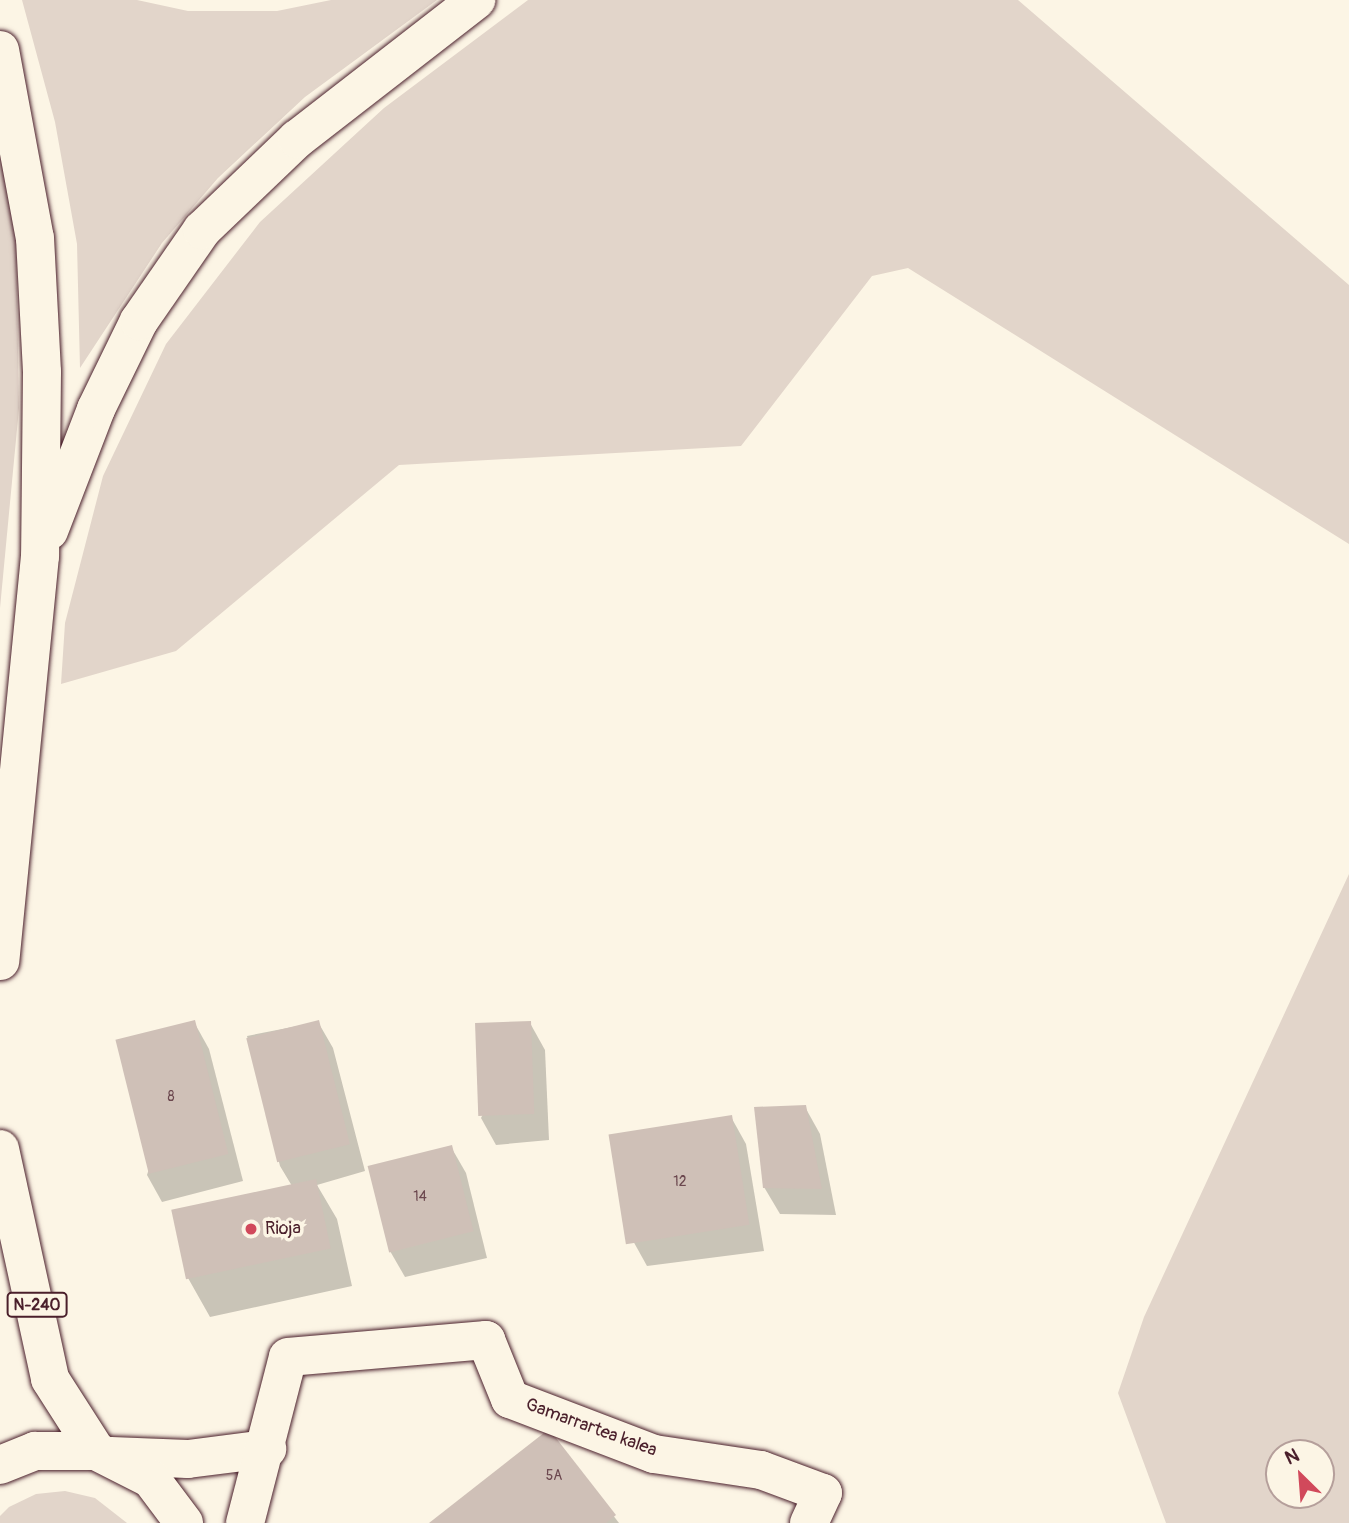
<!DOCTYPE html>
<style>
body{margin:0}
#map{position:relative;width:1349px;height:1523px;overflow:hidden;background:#fcf5e5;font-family:Pangolin,sans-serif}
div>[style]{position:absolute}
.green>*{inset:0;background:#e2d5ca}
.shadow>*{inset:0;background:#0003}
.building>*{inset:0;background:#cfc0b7;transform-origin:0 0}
.roads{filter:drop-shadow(0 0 2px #4a1f2b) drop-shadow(0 0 2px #4a1f2b)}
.minor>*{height:38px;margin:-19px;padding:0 19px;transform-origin:19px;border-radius:19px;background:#fcf5e5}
.highway>*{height:38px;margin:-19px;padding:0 19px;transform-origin:19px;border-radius:19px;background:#fcf5e5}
.dots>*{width:19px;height:19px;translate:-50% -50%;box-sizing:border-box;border:4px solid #fcf5e5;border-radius:50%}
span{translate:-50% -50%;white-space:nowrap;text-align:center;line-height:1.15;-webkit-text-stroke:7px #fcf5e5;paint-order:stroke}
.number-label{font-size:14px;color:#6b474e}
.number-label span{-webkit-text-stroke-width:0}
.shield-label span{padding:2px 5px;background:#fcf5e5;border:2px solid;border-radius:5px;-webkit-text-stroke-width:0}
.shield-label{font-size:16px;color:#4a1f2b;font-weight:700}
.poi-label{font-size:18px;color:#4a1f2b}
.left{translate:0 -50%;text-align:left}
.street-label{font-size:18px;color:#4a1f2b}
.north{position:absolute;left:1265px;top:1439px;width:70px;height:70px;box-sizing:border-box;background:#fcf5e5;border:2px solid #b59f9b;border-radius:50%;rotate:335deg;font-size:19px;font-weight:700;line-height:28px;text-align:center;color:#4a1f2b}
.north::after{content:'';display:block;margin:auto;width:24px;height:32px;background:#d1495b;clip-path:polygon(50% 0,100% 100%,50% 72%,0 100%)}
</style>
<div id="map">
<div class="green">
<div style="clip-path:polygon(22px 0,137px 0,188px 11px,277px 11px,331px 0,437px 0,305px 97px,218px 178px,162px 243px,80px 368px,77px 244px,55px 122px)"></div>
<div style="clip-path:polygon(528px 0,1018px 0,1349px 285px,1349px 544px,908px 268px,872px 276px,741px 446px,399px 465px,176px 651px,61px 684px,65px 623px,103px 476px,166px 344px,260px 222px,384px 108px)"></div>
<div style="clip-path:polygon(0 150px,16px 235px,19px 408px,0 608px)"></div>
<div style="clip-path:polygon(evenodd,1349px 874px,1349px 1523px,1166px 1523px,1118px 1393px,1144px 1317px,1349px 874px,1279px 1453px,1321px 1453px,1321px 1495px,1279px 1495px,1279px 1453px)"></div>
<div style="clip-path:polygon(65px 1491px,95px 1498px,127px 1523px,0 1523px,0 1516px,9px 1507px,36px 1494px)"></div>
</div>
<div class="shadow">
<div style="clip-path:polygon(194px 1022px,209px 1049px,243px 1181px,162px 1202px,147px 1175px)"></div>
<div style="clip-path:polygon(318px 1022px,333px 1048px,365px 1171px,317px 1185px,337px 1219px,352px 1286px,210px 1317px,188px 1278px,292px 1186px,280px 1166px,247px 1036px)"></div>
<div style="clip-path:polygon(530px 1023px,545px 1050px,549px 1140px,496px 1145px,481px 1118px)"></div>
<div style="clip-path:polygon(805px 1107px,820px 1134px,836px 1215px,780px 1214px,764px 1187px)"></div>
<div style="clip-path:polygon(731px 1117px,746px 1144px,764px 1251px,647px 1266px,632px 1239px)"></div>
<div style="clip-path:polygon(451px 1147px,466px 1173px,487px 1258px,405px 1277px,390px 1251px)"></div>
<div style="clip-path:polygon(548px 1431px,619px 1523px,432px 1523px)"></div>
</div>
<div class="building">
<div style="left:195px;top:1020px;width:138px;height:82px;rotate:76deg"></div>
<div style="left:319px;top:1020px;width:128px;height:75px;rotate:76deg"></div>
<div style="left:531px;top:1021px;width:93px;height:56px;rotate:88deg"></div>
<div style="clip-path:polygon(806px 1105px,822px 1189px,763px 1188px,754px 1107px)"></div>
<div style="left:732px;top:1115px;width:111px;height:125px;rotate:81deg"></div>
<div style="left:452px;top:1145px;width:89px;height:87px;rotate:76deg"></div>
<div style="left:316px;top:1179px;width:71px;height:148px;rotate:78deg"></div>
<div style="clip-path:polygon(549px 1429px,616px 1515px,606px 1523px,429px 1523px)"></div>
</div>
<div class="roads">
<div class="minor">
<div style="left:111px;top:1456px;width:77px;rotate:2.2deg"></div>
<div style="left:188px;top:1459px;width:80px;rotate:-7.2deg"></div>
<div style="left:245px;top:1523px;width:171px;rotate:-75.5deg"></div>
<div style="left:288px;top:1357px;width:199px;rotate:-4.9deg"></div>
<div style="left:486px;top:1340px;width:64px;rotate:67.9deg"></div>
<div style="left:510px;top:1399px;width:154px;rotate:20.9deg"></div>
<div style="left:654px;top:1454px;width:108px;rotate:8.5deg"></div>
<div style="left:761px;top:1470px;width:66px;rotate:20.4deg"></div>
<div style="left:823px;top:1493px;width:33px;rotate:115deg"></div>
</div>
<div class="highway">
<div style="left:0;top:50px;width:191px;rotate:79.5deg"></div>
<div style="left:35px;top:238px;width:134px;rotate:87deg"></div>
<div style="left:42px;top:372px;width:184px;rotate:90.6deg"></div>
<div style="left:40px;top:556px;width:407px;rotate:95.6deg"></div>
<div style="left:49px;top:531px;width:131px;rotate:-68.9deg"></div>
<div style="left:96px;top:409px;width:98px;rotate:-64deg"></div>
<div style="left:139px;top:321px;width:111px;rotate:-55.3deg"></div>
<div style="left:202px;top:230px;width:132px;rotate:-43.8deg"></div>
<div style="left:297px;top:139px;width:227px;rotate:-37.8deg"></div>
<div style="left:0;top:1149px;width:235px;rotate:77.7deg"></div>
<div style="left:50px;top:1379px;width:85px;rotate:57.4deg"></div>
<div style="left:0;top:1465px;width:38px;rotate:-22deg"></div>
<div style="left:35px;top:1451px;width:61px"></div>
<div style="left:96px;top:1451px;width:62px;rotate:27deg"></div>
<div style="left:151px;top:1479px;width:55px;rotate:53.1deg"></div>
</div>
</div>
<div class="dots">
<div style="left:251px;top:1229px;background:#d1495b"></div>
</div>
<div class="number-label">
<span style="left:171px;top:1097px">8</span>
<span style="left:680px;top:1182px">12</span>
<span style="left:420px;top:1197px">14</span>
<span style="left:554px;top:1476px">5A</span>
</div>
<div class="shield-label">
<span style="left:37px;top:1305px">N-240</span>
</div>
<div class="poi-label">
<span class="left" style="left:265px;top:1229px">Rioja</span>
</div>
<div class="street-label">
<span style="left:591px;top:1428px;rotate:20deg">Gamarrartea kalea</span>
</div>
<div class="north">N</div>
</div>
